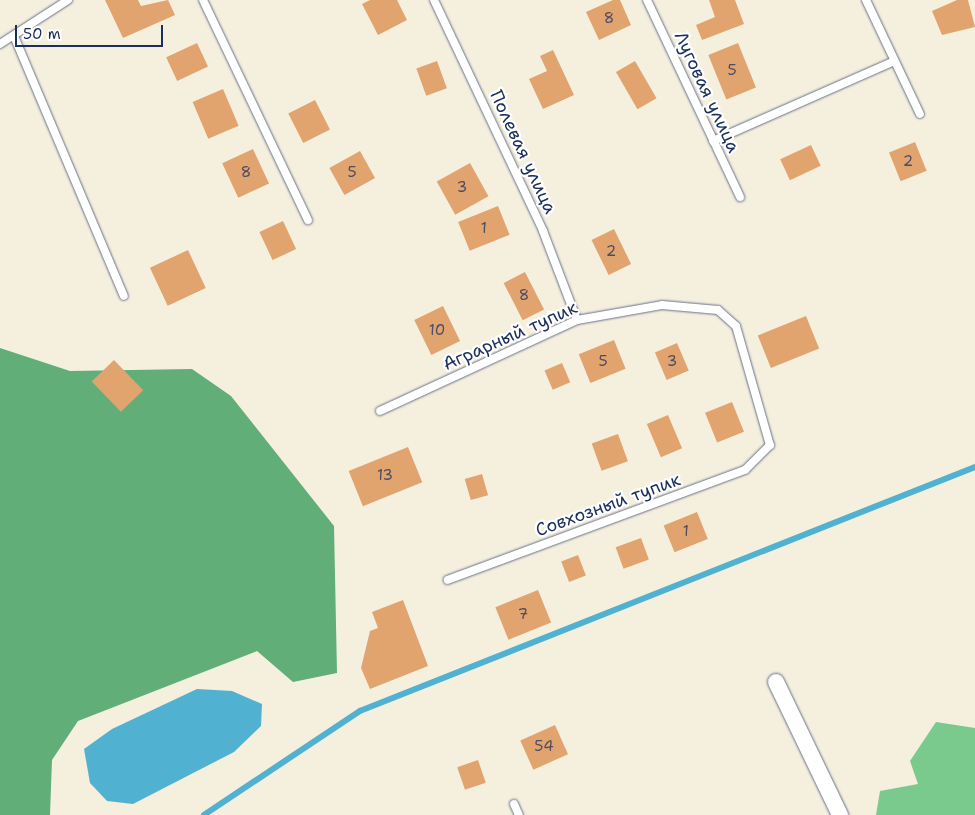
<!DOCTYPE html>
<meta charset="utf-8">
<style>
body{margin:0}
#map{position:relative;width:975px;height:815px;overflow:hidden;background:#f5efde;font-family:"Shantell Sans",sans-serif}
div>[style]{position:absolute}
.green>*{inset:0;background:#79ca8c}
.forest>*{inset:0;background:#62ae78}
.water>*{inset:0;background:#51b1d0}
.stream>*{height:5.5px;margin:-2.75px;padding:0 2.75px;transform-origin:2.75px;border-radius:2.75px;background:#51b1d0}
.building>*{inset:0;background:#e2a46e;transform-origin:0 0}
.roads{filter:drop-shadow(0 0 1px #67728b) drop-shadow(0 0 1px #67728b)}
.lane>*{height:8px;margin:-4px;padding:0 4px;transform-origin:4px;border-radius:4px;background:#fff}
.street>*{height:16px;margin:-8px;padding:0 8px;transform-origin:8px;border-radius:8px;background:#fff}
span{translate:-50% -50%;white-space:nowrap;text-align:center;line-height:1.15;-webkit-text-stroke:4.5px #fff;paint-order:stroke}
.number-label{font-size:15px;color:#4d4c62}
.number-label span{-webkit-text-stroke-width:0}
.street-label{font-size:18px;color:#1b2f5e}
.scale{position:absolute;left:15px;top:25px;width:148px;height:22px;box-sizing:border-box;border:2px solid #1b2f5e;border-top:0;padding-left:6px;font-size:15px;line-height:18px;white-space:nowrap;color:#1b2f5e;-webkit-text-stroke:4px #fff;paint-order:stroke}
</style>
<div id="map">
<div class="green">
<div style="clip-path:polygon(936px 722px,975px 728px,975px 815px,876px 815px,880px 791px,918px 784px,910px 761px)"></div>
</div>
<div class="forest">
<div style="clip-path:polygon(0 348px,70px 371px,192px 369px,231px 396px,334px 526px,337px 673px,293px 682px,257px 651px,78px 721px,52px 760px,50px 815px,0 815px)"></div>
</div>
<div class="water">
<div style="clip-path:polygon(197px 689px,232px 691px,262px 704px,261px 726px,234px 752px,133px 804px,107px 801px,90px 783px,84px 749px,112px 729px)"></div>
</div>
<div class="stream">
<div style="left:204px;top:815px;width:187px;rotate:-33.7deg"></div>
<div style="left:360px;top:711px;width:662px;rotate:-21.64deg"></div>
</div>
<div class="building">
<div style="clip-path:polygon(105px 0,138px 0,141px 6px,168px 0,175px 15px,123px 38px)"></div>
<div style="clip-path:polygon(370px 0,397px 0,407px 20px,378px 35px,362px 4px)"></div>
<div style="clip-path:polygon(613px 0,620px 0,631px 25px,599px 40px,586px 12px)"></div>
<div style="clip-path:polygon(709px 0,735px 0,744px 24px,702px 40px,696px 25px,715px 17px)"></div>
<div style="clip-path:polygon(957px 0,968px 0,975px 27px,942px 35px,932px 11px)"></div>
<div style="left:197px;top:43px;width:26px;height:34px;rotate:65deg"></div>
<div style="left:738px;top:43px;width:48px;height:32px;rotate:68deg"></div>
<div style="clip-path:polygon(553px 50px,574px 95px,543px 109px,529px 79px,547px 71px,540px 56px)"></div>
<div style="left:437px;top:61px;width:29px;height:22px;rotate:70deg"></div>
<div style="left:635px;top:61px;width:43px;height:22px;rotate:60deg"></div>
<div style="left:223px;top:89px;width:40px;height:33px;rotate:67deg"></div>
<div style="left:315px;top:100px;width:33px;height:30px;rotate:63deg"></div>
<div style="left:915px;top:142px;width:31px;height:28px;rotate:68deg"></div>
<div style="left:811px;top:145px;width:23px;height:34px;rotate:65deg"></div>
<div style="left:253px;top:149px;width:38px;height:34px;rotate:65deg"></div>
<div style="left:360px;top:151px;width:31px;height:35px;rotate:61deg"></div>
<div style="left:470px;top:163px;width:38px;height:38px;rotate:61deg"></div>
<div style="left:498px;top:206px;width:31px;height:43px;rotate:68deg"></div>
<div style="left:283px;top:221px;width:31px;height:26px;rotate:65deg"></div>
<div style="left:614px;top:229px;width:39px;height:25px;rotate:64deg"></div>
<div style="left:188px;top:250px;width:42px;height:42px;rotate:65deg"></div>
<div style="left:525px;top:272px;width:42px;height:24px;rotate:63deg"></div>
<div style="left:443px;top:306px;width:39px;height:32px;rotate:64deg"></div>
<div style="left:806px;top:316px;width:35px;height:52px;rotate:68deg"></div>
<div style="left:614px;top:340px;width:31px;height:38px;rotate:68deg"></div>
<div style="left:677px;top:343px;width:30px;height:24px;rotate:67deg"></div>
<div style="left:114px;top:360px;width:42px;height:31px;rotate:46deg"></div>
<div style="left:562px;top:363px;width:21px;height:19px;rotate:67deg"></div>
<div style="left:732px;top:402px;width:32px;height:29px;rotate:68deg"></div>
<div style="left:668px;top:415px;width:36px;height:23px;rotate:67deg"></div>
<div style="left:618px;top:434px;width:29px;height:28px;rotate:70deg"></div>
<div style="left:408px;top:447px;width:38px;height:64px;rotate:68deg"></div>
<div style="left:482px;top:474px;width:22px;height:18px;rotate:74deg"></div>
<div style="left:697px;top:512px;width:29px;height:36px;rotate:68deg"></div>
<div style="left:641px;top:538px;width:23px;height:27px;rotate:70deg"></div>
<div style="left:578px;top:555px;width:22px;height:18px;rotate:69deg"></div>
<div style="left:538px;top:590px;width:35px;height:46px;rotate:68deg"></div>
<div style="clip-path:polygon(403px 600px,428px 666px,370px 689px,361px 668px,370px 631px,378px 628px,372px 612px)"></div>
<div style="left:555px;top:725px;width:32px;height:38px;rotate:66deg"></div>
<div style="left:478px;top:760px;width:24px;height:22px;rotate:71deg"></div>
</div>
<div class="roads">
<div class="lane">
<div style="left:203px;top:0;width:244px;rotate:64.5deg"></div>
<div style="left:434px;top:0;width:255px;rotate:64.7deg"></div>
<div style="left:543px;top:231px;width:95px;rotate:69.1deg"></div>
<div style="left:647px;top:0;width:218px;rotate:64.7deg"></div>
<div style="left:866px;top:0;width:126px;rotate:64.7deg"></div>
<div style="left:14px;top:36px;width:282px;rotate:67.1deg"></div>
<div style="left:0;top:44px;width:81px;rotate:-32.9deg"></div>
<div style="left:713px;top:141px;width:198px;rotate:-23.8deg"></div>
<div style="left:380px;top:411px;width:217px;rotate:-24.8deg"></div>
<div style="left:577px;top:320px;width:86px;rotate:-10deg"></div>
<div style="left:662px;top:305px;width:56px;rotate:5.1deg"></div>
<div style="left:718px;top:310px;width:24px;rotate:42deg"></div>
<div style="left:736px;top:326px;width:124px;rotate:74.1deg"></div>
<div style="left:770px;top:445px;width:35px;rotate:135deg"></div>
<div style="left:745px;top:470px;width:317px;rotate:159.7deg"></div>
<div style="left:514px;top:804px;width:12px;rotate:66deg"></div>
</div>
<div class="street">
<div style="left:776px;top:682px;width:148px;rotate:64.3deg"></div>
</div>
</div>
<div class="number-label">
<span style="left:609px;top:19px">8</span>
<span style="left:732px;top:71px">5</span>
<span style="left:908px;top:162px">2</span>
<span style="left:246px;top:173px">8</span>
<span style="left:352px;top:173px">5</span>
<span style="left:462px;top:188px">3</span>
<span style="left:484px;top:229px">1</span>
<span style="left:611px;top:252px">2</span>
<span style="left:524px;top:296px">8</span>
<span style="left:437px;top:331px">10</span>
<span style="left:603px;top:362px">5</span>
<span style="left:672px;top:362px">3</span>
<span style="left:385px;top:476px">13</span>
<span style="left:686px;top:532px">1</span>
<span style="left:523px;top:615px">7</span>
<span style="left:544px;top:747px">54</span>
</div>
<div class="street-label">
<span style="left:707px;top:92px;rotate:65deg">Луговая улица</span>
<span style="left:523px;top:152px;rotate:65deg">Полевая улица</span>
<span style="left:510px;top:336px;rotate:-24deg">Аграрный тупик</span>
<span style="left:608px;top:505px;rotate:-20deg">Совхозный тупик</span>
</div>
<div class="scale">50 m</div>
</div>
